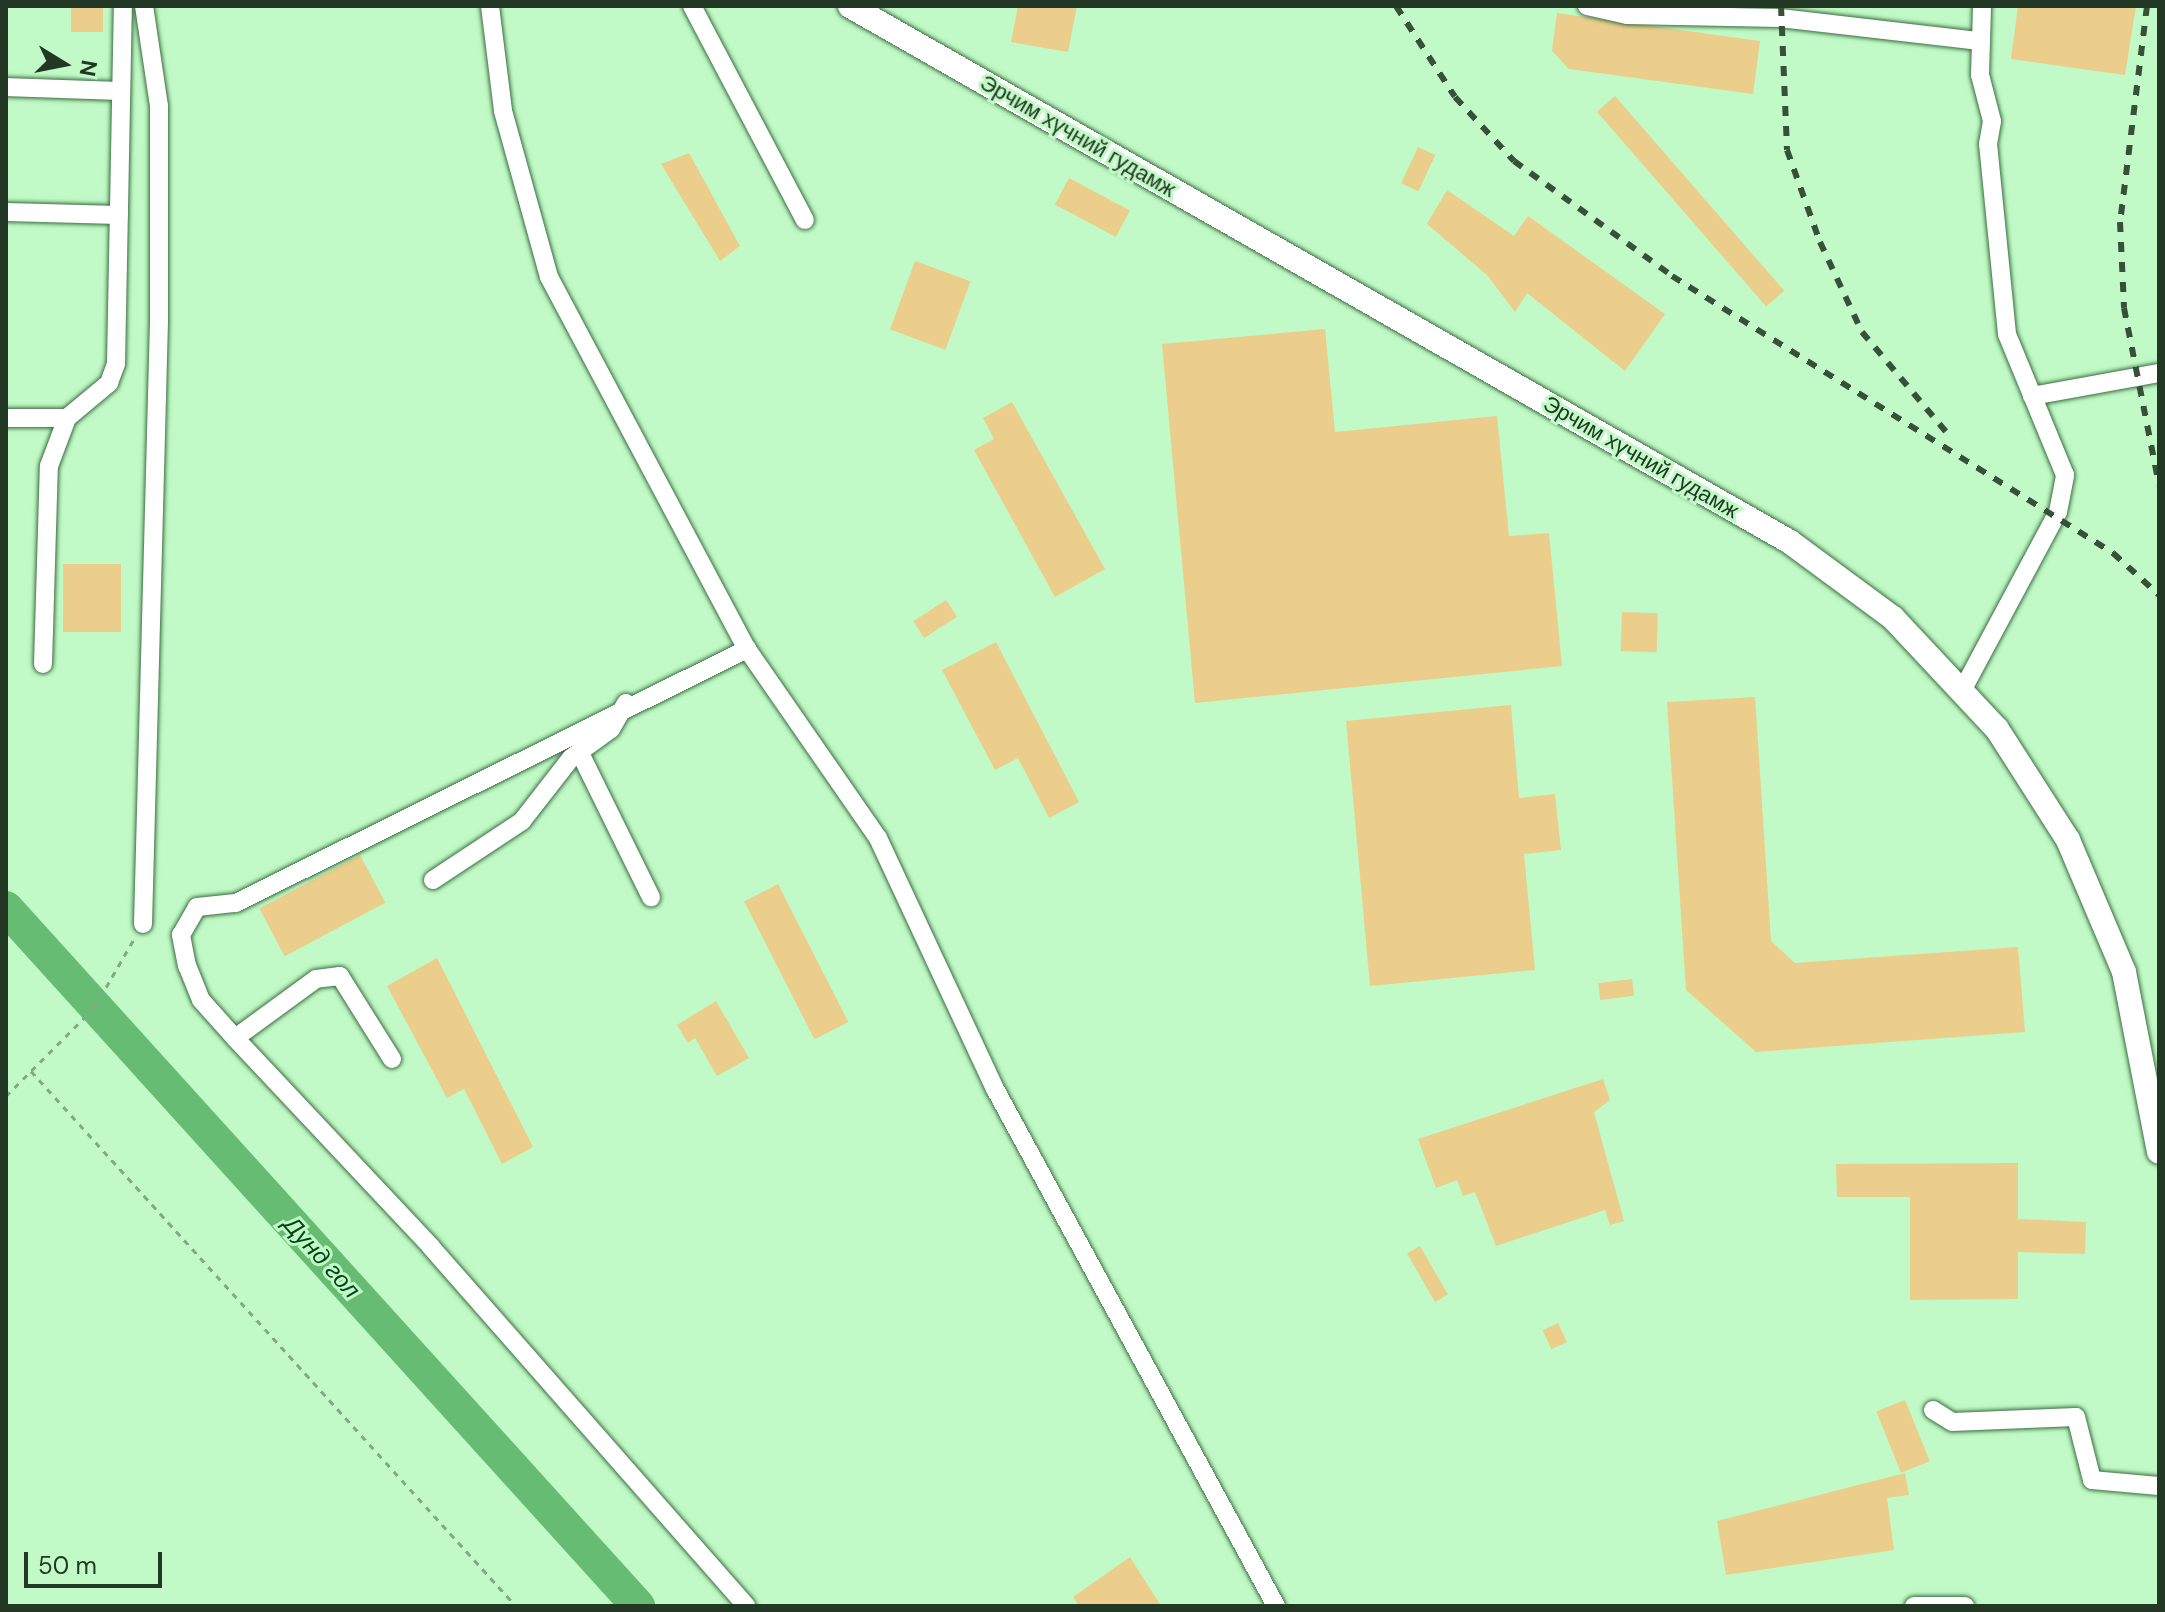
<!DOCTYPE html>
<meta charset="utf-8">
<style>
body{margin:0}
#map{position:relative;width:2165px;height:1612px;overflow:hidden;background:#c1fac6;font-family:"DM Sans",sans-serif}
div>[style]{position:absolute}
.river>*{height:34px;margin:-17px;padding:0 17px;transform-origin:17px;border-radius:17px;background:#67bc73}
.building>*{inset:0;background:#ebce8b;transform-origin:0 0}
.path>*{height:3px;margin-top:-1.5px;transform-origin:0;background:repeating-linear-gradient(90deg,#7faa83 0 6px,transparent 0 12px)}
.roads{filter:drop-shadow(0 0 2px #3a6e41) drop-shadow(0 0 2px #3a6e41)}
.minor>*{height:18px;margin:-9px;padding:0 9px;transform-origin:9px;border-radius:9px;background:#fff}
.major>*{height:24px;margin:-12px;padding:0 12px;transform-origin:12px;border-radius:12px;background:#fff}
.rail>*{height:6px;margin-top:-3px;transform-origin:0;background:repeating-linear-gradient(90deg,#375139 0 10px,transparent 0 20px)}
span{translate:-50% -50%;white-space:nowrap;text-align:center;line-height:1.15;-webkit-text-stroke:6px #c1fac6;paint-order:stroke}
.street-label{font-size:22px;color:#223824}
.water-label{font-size:24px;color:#014415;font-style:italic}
.frame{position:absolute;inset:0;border:8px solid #223824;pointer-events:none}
.north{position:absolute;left:24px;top:24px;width:80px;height:80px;-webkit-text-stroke:6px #c1fac6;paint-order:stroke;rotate:100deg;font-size:22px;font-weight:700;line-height:32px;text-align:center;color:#223824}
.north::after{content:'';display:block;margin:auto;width:28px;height:36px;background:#223824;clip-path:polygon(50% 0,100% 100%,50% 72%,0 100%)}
.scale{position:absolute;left:24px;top:1552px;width:138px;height:36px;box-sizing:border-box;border:4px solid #223824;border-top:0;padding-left:10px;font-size:24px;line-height:28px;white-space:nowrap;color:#223824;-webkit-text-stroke:6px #c1fac6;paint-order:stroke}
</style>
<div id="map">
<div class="river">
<div style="left:6px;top:908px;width:942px;rotate:47.84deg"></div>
</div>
<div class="building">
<div style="left:71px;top:6px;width:32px;height:26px"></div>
<div style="clip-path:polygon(1018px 6px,1077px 6px,1068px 52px,1011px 42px)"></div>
<div style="clip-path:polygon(2018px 6px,2136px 6px,2125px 75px,2011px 59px)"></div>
<div style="clip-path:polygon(1557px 13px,1760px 41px,1753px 94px,1569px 69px,1552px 51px)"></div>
<div style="left:1615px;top:96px;width:258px;height:24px;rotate:49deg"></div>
<div style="left:1418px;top:147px;width:19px;height:40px;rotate:25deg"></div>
<div style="clip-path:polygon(689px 153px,740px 246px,720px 261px,661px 164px)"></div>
<div style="left:1069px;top:178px;width:69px;height:30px;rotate:28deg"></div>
<div style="clip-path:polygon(1447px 190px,1514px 236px,1528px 216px,1665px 314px,1625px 371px,1527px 293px,1515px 312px,1487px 275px,1427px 224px)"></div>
<div style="left:915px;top:261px;width:59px;height:73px;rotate:20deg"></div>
<div style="clip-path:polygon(1325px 329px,1335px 432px,1497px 416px,1509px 536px,1549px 533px,1562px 666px,1195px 703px,1162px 344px)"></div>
<div style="clip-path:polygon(1012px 402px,1105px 569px,1055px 597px,974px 450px,994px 439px,983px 418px)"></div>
<div style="left:63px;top:564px;width:58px;height:68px"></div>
<div style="left:946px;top:600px;width:20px;height:39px;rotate:57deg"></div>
<div style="left:1622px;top:612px;width:36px;height:39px;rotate:2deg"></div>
<div style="clip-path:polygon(996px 642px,1079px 802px,1049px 818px,1018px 758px,995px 770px,942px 670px)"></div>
<div style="clip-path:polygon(1755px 697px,1771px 941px,1795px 963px,2018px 947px,2025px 1032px,1756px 1052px,1686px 990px,1667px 702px)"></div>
<div style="clip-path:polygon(1511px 705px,1519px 798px,1555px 794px,1561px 850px,1524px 854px,1535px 970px,1370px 986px,1346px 721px)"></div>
<div style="left:360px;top:855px;width:54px;height:114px;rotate:62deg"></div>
<div style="left:778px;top:884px;width:155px;height:38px;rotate:63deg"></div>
<div style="clip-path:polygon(437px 958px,533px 1147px,502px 1164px,464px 1089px,447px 1098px,387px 986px)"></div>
<div style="left:1632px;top:979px;width:17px;height:34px;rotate:83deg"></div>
<div style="clip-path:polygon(716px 1001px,749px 1058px,717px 1076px,695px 1038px,688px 1043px,677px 1025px)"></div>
<div style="clip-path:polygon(1603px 1079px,1610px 1100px,1594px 1112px,1624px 1221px,1610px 1225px,1605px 1210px,1496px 1246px,1475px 1192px,1463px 1196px,1457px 1180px,1436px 1188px,1418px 1139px)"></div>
<div style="clip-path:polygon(2018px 1163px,2018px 1219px,2086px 1222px,2085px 1254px,2018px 1252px,2018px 1299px,1910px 1300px,1910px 1197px,1837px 1197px,1836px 1164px)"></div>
<div style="left:1420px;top:1246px;width:56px;height:15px;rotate:60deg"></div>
<div style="left:1558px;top:1323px;width:21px;height:17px;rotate:65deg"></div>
<div style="left:1905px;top:1400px;width:66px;height:31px;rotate:68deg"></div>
<div style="clip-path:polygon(1905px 1473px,1909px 1495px,1887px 1498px,1894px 1550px,1726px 1575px,1717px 1521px)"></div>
<div style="clip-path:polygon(1130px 1557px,1161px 1606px,1079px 1606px,1073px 1597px)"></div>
</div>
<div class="path">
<div style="left:31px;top:1071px;width:722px;rotate:47.81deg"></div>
<div style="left:6px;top:1096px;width:124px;rotate:-45deg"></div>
<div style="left:94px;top:1008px;width:80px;rotate:-59.9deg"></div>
</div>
<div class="roads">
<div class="minor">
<div style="left:490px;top:6px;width:106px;rotate:82.9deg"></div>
<div style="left:503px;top:111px;width:172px;rotate:74.5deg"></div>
<div style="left:549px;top:277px;width:421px;rotate:62deg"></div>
<div style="left:747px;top:649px;width:230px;rotate:55.3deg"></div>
<div style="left:878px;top:838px;width:275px;rotate:65deg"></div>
<div style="left:994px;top:1087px;width:591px;rotate:61.48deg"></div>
<div style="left:692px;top:6px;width:242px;rotate:62.2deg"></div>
<div style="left:1587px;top:6px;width:41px;rotate:12.7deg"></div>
<div style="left:1627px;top:15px;width:153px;rotate:1.1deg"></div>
<div style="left:1780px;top:18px;width:199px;rotate:6.6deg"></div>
<div style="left:6px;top:87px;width:112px;rotate:2deg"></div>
<div style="left:6px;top:212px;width:113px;rotate:1.5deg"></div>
<div style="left:2032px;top:396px;width:129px;rotate:-10.3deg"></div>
<div style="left:6px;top:418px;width:61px"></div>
<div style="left:43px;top:664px;width:198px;rotate:-88.3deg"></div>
<div style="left:49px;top:466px;width:51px;rotate:-69.4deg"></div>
<div style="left:67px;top:418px;width:55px;rotate:-39.8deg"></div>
<div style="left:109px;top:383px;width:20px;rotate:-70deg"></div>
<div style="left:116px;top:364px;width:358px;rotate:-88.9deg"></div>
<div style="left:1963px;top:689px;width:201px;rotate:-61.8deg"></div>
<div style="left:2058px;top:512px;width:38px;rotate:-79deg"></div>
<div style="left:2065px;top:475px;width:152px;rotate:-112.4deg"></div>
<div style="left:2007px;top:334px;width:191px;rotate:-95.7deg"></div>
<div style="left:1988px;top:144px;width:23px;rotate:-80deg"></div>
<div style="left:1992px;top:121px;width:48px;rotate:-104.6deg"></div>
<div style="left:1980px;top:75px;width:69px;rotate:-88.3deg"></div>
<div style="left:580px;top:753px;width:161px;rotate:63.8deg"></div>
<div style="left:433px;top:880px;width:107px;rotate:-33.5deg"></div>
<div style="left:522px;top:821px;width:80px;rotate:-52.1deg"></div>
<div style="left:571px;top:758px;width:49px;rotate:-35.9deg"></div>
<div style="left:611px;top:729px;width:30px;rotate:-60deg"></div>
<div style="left:143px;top:924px;width:603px;rotate:-88.48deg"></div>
<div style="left:159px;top:321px;width:215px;rotate:-90deg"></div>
<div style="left:159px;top:106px;width:101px;rotate:-98.5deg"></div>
<div style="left:235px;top:1038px;width:51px;rotate:-131.8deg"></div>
<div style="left:201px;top:1000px;width:37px;rotate:-112deg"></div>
<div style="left:187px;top:966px;width:32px;rotate:-101deg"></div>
<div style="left:181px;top:935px;width:32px;rotate:-60deg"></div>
<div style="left:197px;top:907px;width:39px;rotate:-6deg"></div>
<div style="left:236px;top:903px;width:571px;rotate:-26.43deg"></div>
<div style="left:392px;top:1059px;width:98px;rotate:-122.1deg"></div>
<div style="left:340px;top:976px;width:24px;rotate:173deg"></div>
<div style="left:316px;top:979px;width:100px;rotate:143.9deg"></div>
<div style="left:235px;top:1038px;width:287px;rotate:46.8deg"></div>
<div style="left:431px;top:1247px;width:478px;rotate:48.7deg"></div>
<div style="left:1933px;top:1410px;width:22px;rotate:32deg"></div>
<div style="left:1952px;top:1422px;width:124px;rotate:-2.3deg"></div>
<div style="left:2076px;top:1417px;width:65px;rotate:75.7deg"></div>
<div style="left:2092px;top:1480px;width:67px;rotate:5.1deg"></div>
<div style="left:1914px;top:1606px;width:51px"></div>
</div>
<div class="major">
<div style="left:850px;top:6px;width:1082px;rotate:29.69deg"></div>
<div style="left:1790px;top:542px;width:128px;rotate:36.4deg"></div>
<div style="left:1893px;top:618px;width:152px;rotate:46.9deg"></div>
<div style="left:1997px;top:729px;width:132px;rotate:57.4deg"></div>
<div style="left:2068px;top:840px;width:143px;rotate:67deg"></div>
<div style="left:2124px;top:972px;width:183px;rotate:79deg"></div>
</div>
</div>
<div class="rail">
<div style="left:1396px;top:6px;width:108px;rotate:57deg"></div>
<div style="left:1455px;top:97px;width:87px;rotate:47.3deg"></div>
<div style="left:1514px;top:161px;width:195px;rotate:36deg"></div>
<div style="left:1672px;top:276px;width:521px;rotate:32.13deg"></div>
<div style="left:2113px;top:553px;width:62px;rotate:42.4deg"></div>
<div style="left:1781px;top:6px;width:144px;rotate:87.6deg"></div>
<div style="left:1787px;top:150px;width:98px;rotate:70.3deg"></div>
<div style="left:1820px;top:242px;width:99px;rotate:65deg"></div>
<div style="left:1862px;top:332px;width:133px;rotate:49.9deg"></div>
<div style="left:2147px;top:6px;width:218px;rotate:97.1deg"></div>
<div style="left:2120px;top:222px;width:86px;rotate:87.3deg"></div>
<div style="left:2124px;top:308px;width:180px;rotate:78.8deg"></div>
</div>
<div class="street-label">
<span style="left:1078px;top:136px;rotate:30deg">Эрчим хүчний гудамж</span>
<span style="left:1641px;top:457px;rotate:30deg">Эрчим хүчний гудамж</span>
</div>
<div class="water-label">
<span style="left:322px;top:1257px;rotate:48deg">Дунд гол</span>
</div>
<div class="frame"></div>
<div class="north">N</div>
<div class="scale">50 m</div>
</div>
